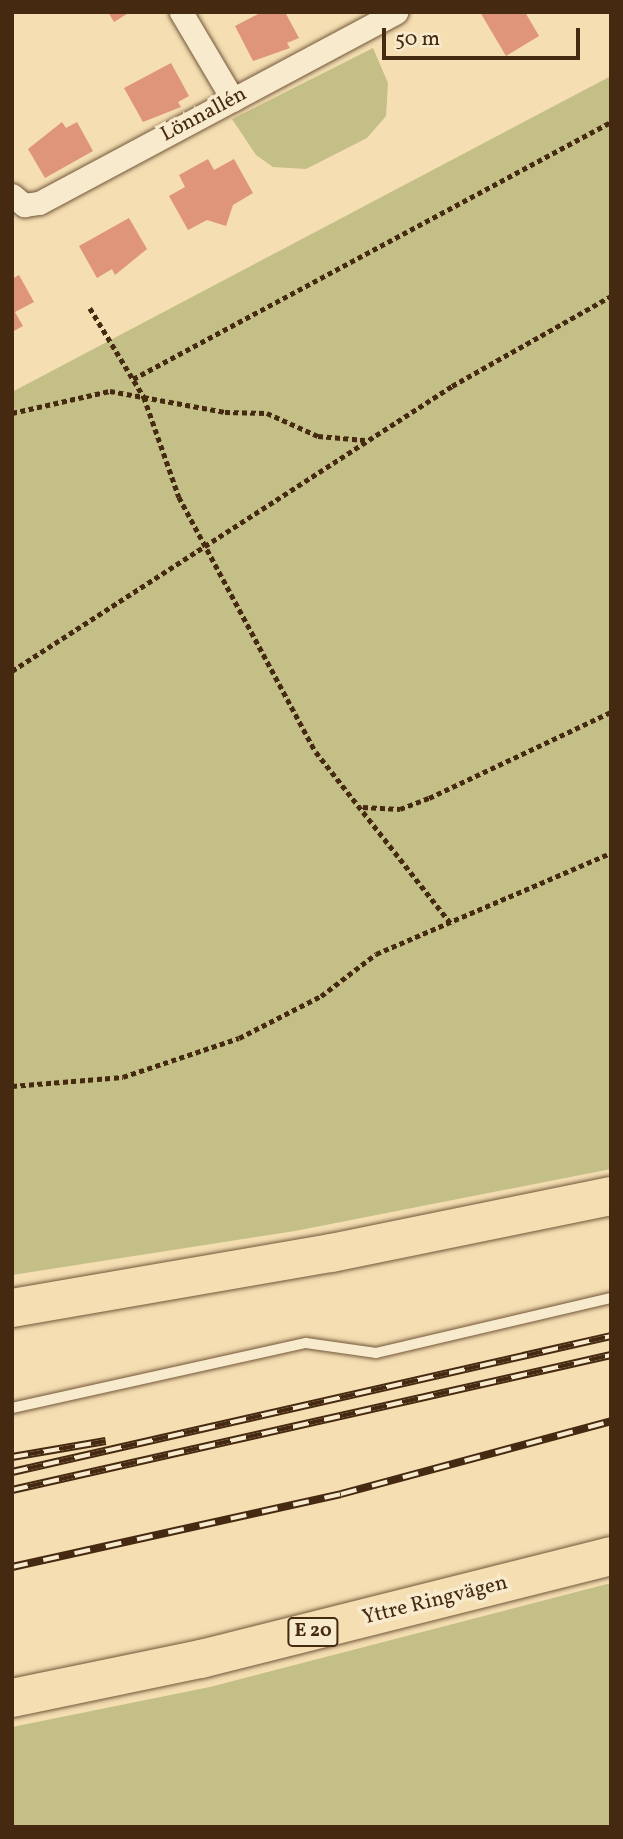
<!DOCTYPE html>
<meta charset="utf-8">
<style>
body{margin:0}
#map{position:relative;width:623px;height:1839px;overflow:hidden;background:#f4deb2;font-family:Vollkorn,serif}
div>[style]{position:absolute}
.green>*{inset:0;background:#c3bf87}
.building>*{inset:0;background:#df957a}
.path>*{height:4.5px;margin-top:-2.25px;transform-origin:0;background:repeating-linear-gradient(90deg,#462911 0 5px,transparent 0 8.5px)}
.roads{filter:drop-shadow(0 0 2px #725639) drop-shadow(0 0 2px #725639)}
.service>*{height:10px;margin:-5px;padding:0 5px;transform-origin:5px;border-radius:5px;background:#f8eacd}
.minor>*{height:23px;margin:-11.5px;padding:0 11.5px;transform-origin:11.5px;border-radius:11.5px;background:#f8eacd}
.motorway>*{height:38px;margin:-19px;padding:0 19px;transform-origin:19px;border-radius:19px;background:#f4deb2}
.rail>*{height:8px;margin-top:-4px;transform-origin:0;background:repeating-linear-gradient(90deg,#f8eacd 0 16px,#462911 0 32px);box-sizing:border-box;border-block:2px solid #462911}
span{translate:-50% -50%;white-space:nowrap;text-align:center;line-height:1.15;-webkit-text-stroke:7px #f8eacd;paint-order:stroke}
.shield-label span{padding:2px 5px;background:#f8eacd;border:2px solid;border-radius:5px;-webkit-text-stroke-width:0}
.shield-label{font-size:19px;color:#462911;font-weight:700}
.street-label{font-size:21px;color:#462911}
.frame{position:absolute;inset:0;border:14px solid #462911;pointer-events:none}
.scale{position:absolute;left:382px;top:28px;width:198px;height:32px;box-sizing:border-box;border:4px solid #462911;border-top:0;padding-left:9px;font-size:21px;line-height:24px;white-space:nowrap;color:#462911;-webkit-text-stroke:5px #f8eacd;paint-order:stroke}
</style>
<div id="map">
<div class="green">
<div style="clip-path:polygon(373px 48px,388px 83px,386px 116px,367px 138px,306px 169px,273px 167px,256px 155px,232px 119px)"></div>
<div style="clip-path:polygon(611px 76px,611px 1169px,295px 1231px,12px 1275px,12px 392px)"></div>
<div style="clip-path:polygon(611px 1583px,611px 1827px,12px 1827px,12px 1727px,210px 1687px)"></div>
</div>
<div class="building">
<div style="clip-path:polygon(108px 12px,130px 12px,114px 22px)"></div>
<div style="clip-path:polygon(262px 12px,285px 12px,299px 38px,287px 43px,290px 48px,253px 61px,235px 26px)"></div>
<div style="clip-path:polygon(480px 12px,525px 12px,539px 36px,506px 56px)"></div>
<div style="clip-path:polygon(171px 63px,189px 96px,178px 102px,181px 107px,143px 122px,124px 88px)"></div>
<div style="clip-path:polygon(62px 122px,66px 128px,77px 122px,93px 151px,45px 178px,28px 149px)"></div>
<div style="clip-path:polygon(208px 159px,214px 170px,234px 159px,253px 193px,233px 205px,226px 226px,207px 220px,188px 230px,169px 196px,185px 187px,179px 175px)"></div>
<div style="clip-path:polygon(129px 218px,147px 249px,115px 275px,112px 269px,97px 278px,79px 246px)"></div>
<div style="clip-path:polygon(19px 275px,34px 302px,15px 312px,23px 326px,12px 332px,12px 279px)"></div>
</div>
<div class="path">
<div style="left:90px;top:308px;width:104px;rotate:58.8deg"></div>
<div style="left:144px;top:397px;width:106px;rotate:70.7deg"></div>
<div style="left:179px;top:497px;width:289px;rotate:61.8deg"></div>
<div style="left:316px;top:752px;width:221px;rotate:51.8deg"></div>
<div style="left:133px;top:379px;width:543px;rotate:-28.27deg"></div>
<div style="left:12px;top:413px;width:100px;rotate:-12.7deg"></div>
<div style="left:110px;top:391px;width:117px;rotate:10.3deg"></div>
<div style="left:225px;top:412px;width:42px;rotate:1.4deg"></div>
<div style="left:267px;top:413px;width:56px;rotate:24.3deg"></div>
<div style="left:318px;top:436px;width:47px;rotate:4.9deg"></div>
<div style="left:12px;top:671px;width:524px;rotate:-32.93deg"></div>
<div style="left:452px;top:386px;width:183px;rotate:-29.5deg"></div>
<div style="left:363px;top:807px;width:37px;rotate:3deg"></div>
<div style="left:400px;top:809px;width:31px;rotate:-21deg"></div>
<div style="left:429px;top:798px;width:201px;rotate:-25.3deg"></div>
<div style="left:12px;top:1086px;width:111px;rotate:-4.6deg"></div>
<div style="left:123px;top:1077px;width:122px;rotate:-18.6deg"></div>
<div style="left:239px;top:1038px;width:92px;rotate:-27.1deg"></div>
<div style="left:321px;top:996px;width:69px;rotate:-37.4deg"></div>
<div style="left:376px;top:954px;width:256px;rotate:-23.3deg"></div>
</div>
<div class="roads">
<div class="service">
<div style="left:12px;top:1408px;width:301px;rotate:-12.5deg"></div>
<div style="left:306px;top:1343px;width:71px;rotate:8.1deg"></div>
<div style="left:376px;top:1353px;width:241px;rotate:-13.2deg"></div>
</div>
<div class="minor">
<div style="left:181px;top:12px;width:102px;rotate:59.4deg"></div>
<div style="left:12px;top:195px;width:16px;rotate:40deg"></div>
<div style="left:24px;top:205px;width:15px;rotate:-8deg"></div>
<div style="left:39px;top:203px;width:405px;rotate:-28.1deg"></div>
</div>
<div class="motorway">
<div style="left:12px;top:1308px;width:324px;rotate:-9.8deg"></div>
<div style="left:331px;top:1253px;width:286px;rotate:-11.5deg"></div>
<div style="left:12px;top:1698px;width:193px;rotate:-11.7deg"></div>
<div style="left:201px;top:1659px;width:423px;rotate:-14.1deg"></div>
</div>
</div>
<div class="rail">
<div style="left:12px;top:1457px;width:95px;rotate:-9.7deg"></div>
<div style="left:12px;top:1472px;width:614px;rotate:-12.79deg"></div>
<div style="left:12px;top:1490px;width:614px;rotate:-12.7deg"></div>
<div style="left:12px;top:1567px;width:337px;rotate:-12.5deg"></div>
<div style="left:341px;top:1494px;width:280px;rotate:-15.1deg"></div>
</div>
<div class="shield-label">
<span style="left:313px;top:1632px">E 20</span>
</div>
<div class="street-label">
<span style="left:204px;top:115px;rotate:-28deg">Lönnallén</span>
<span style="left:435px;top:1601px;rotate:-14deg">Yttre Ringvägen</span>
</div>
<div class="frame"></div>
<div class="scale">50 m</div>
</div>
